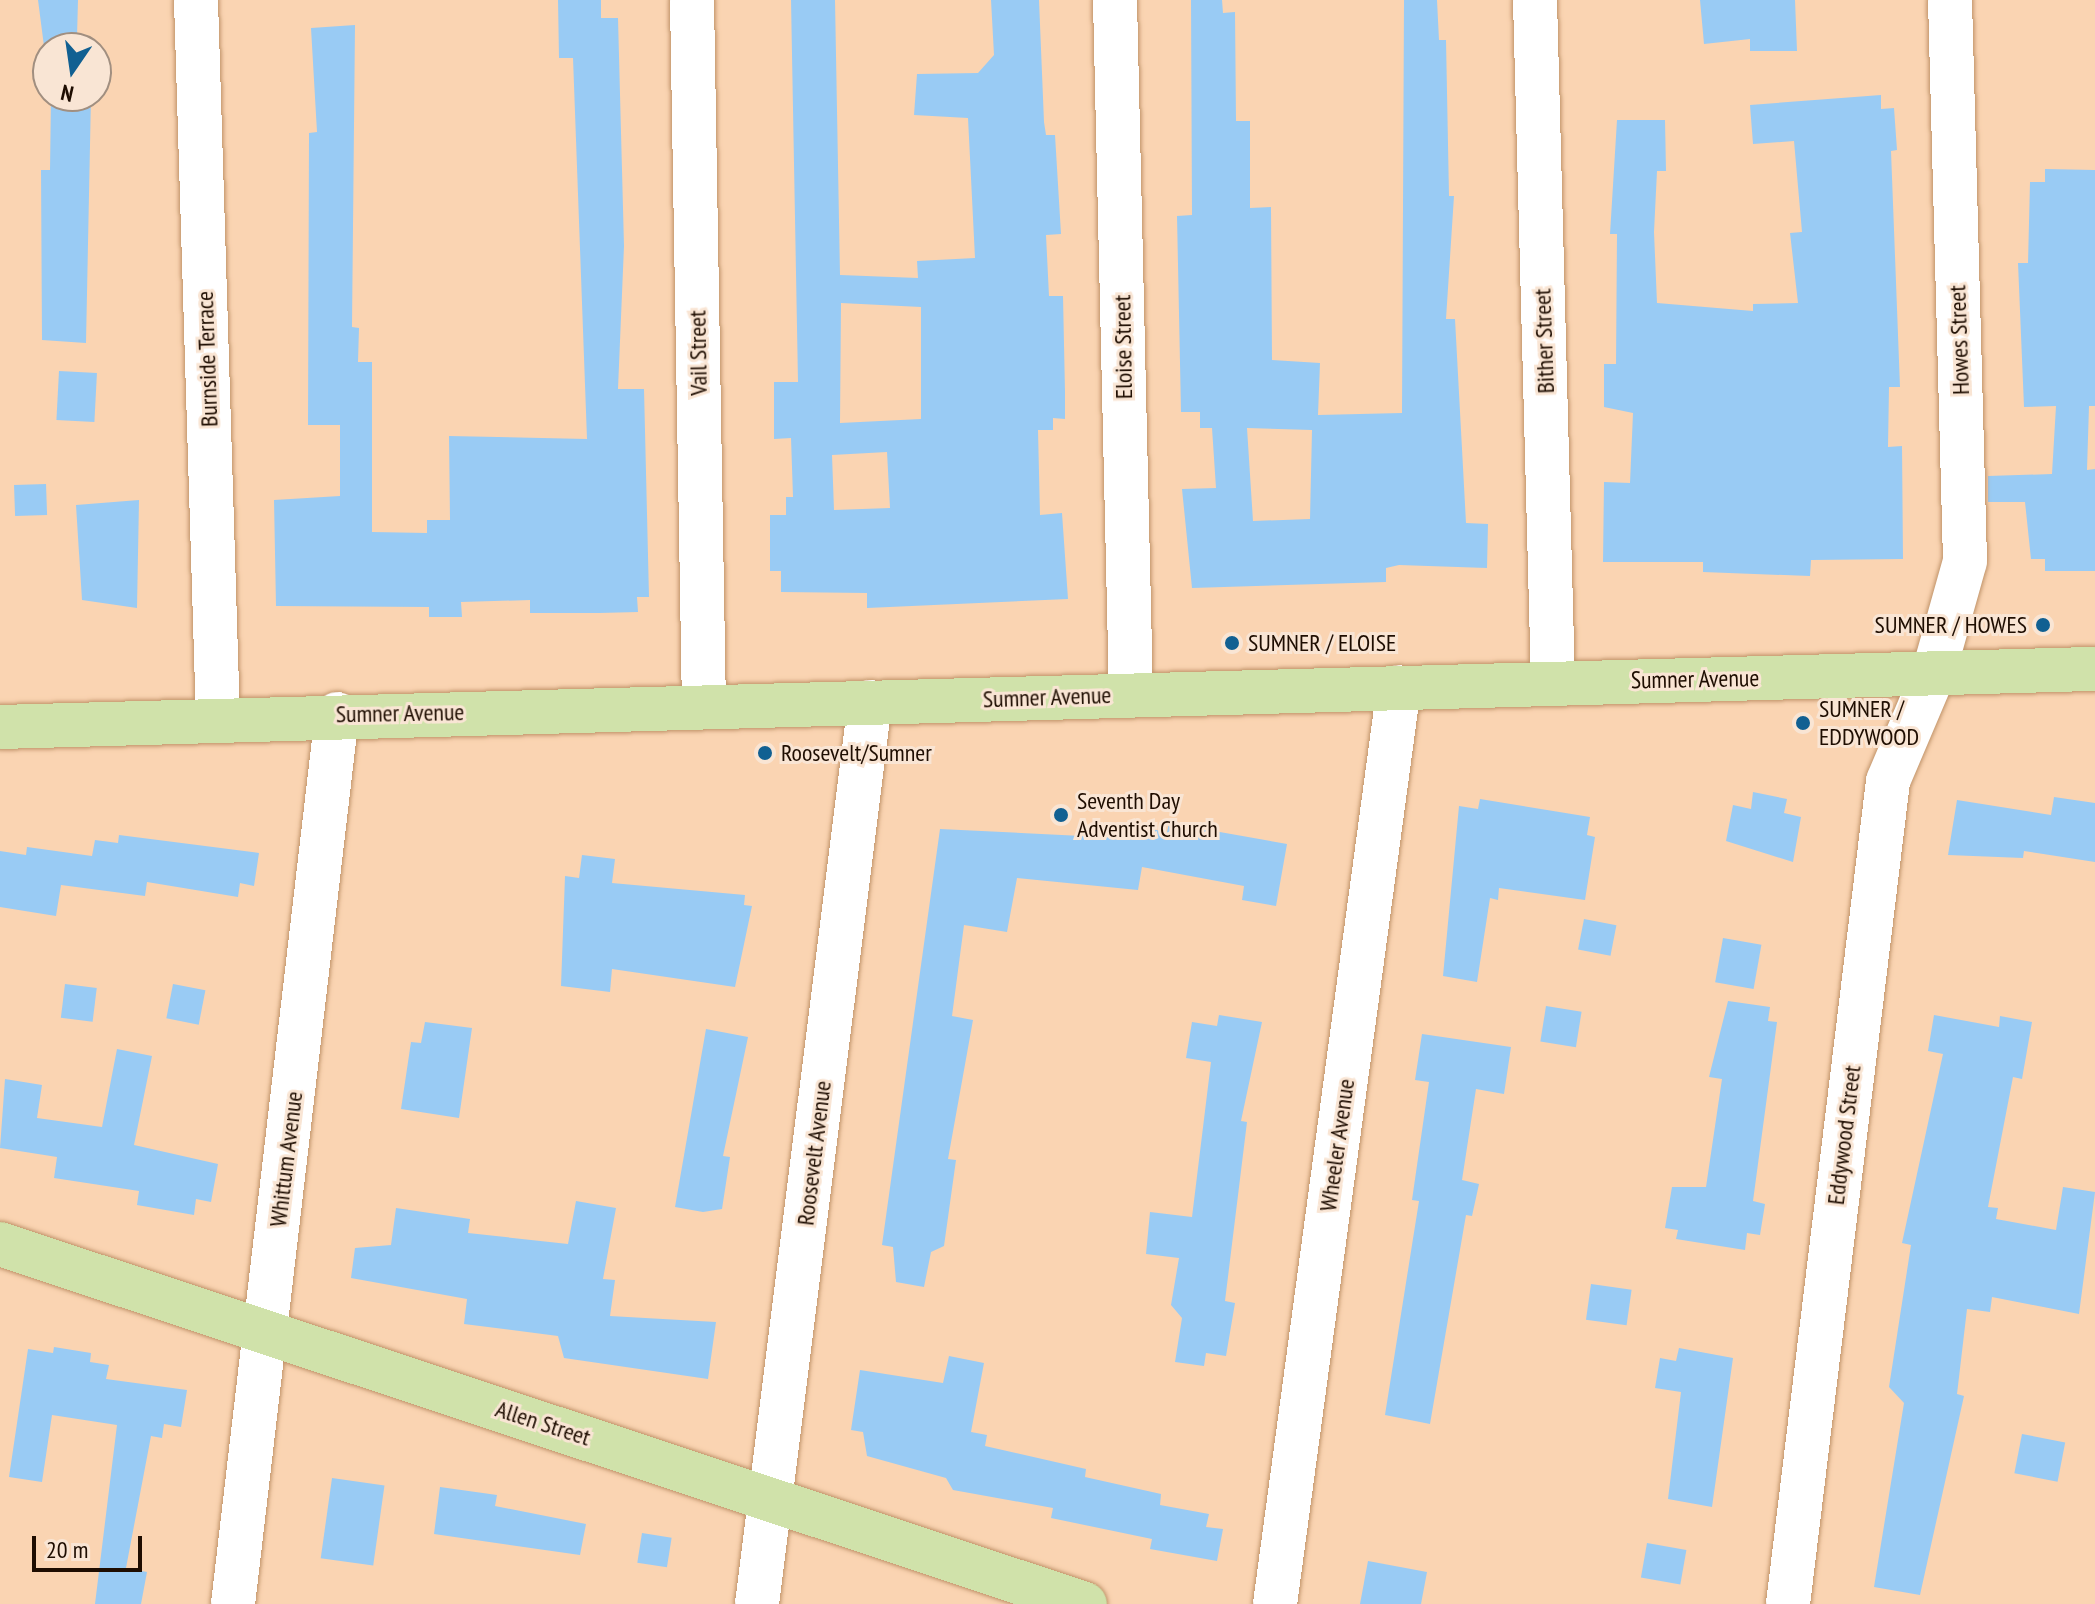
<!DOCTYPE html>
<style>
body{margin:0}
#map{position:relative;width:2095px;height:1604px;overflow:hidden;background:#fad4b2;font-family:"PT Sans Narrow",sans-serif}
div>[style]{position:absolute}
.building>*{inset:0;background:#99cbf4;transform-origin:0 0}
.roads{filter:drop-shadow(0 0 2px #c09369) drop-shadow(0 0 2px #c09369)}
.minor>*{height:44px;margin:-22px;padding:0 22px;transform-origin:22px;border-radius:22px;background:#fff}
.major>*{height:44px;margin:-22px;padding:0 22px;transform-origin:22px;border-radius:22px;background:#d0e2aa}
.dots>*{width:22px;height:22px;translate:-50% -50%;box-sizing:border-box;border:4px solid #f9e5d4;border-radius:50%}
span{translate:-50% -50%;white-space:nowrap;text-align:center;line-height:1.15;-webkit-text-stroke:6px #f9e5d4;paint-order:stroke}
.street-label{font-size:24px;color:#1e0d01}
.poi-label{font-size:24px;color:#1e0d01}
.right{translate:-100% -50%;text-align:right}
.left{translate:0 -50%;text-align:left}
.north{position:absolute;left:32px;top:32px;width:80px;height:80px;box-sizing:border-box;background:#f9e5d4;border:2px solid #a18f80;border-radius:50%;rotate:193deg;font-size:22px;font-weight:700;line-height:32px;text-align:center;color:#1e0d01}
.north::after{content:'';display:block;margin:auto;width:28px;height:36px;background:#116092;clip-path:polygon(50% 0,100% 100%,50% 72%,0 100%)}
.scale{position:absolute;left:32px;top:1536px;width:110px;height:36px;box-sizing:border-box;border:4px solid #1e0d01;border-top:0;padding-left:10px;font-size:24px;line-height:28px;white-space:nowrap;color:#1e0d01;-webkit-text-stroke:6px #f9e5d4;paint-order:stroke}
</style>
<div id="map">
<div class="building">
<div style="clip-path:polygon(38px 0,78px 0,77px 37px,87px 35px,89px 48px,48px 48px,48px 77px)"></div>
<div style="clip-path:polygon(558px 0,601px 0,601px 18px,618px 18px,624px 246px,618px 389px,644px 389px,649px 597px,637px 597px,638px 612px,599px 613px,530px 613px,530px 600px,461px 602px,462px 617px,429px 617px,429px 607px,276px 606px,274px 500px,340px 496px,340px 425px,308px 425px,309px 133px,317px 132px,311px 28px,355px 25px,352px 327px,359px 328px,358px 362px,372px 362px,372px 532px,427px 533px,427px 520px,450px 520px,449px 436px,587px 439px,573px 58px,559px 58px)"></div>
<div style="clip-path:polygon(evenodd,791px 0,835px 0,840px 275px,918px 278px,917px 261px,975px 258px,968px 118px,914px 115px,917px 74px,978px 73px,994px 55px,991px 0,1039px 0,1044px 122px,1046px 135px,1055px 135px,1061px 234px,1046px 235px,1049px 296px,1063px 296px,1065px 392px,1065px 419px,1053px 418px,1053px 430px,1038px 430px,1040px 515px,1062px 513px,1068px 599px,867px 608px,867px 593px,781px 592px,781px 571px,770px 571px,770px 515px,786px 515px,786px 497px,793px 497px,791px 438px,774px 439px,774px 382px,798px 382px,791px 0,841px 303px,921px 307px,921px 419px,840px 423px,841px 303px,791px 0,887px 452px,890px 508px,834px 510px,832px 455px,887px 452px)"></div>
<div style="clip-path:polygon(evenodd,1191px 0,1222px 0,1223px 13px,1235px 12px,1236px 121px,1250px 121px,1250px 208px,1271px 207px,1272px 360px,1320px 363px,1318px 415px,1402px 413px,1404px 0,1437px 0,1439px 40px,1446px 40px,1449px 196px,1454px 196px,1446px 319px,1455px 319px,1466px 523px,1488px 524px,1487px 568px,1399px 565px,1386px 568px,1386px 582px,1192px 588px,1182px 489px,1216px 488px,1212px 428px,1200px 428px,1200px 412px,1181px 412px,1177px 216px,1192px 215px,1191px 0,1247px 428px,1312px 430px,1310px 519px,1253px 521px,1247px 428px)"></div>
<div style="clip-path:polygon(1700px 0,1795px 0,1797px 51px,1750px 51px,1750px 39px,1704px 44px)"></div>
<div style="clip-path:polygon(1881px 95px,1881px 109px,1894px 108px,1897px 150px,1891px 151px,1900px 387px,1889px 387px,1888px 447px,1902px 446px,1903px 559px,1811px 560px,1810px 576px,1703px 572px,1703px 562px,1603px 562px,1604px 482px,1630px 483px,1633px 413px,1604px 407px,1604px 364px,1616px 364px,1617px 234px,1610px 234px,1617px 120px,1665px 120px,1666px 171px,1657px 171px,1654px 232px,1657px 303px,1753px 311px,1753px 304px,1798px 303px,1790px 233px,1802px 232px,1794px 141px,1753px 144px,1750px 105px)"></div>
<div style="clip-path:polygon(51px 96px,91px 96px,86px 343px,42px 340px,41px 170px,50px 170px)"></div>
<div style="clip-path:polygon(2045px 169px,2095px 170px,2095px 406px,2089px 406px,2087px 470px,2095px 469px,2095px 571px,2045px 571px,2045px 559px,2031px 559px,2025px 502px,1988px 502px,1988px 476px,2052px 474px,2056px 406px,2024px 407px,2018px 263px,2028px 263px,2030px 182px,2045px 182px)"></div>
<div style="left:59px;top:371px;width:38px;height:49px;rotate:3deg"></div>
<div style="left:46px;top:484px;width:31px;height:32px;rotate:88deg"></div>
<div style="clip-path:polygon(139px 500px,137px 608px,82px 600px,76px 505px)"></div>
<div style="clip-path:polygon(1753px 792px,1787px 799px,1784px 813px,1801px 817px,1793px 862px,1726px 841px,1733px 805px,1751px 809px)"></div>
<div style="clip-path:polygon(2054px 797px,2095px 803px,2095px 862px,2024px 851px,2023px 858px,1948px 855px,1957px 800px,2051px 815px)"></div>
<div style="clip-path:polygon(1480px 799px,1590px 817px,1587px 835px,1595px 837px,1585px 900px,1499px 888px,1498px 900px,1490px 898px,1477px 982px,1443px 976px,1459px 806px,1478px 809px)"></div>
<div style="clip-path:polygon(1169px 823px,1287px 844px,1276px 906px,1242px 900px,1244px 886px,1142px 867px,1138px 890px,1017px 878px,1007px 932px,964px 925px,952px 1016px,973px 1020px,948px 1159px,956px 1160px,944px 1246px,931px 1252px,924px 1287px,896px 1282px,893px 1247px,882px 1245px,940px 829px,1143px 839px,1145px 828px,1167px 832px)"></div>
<div style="clip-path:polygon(119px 835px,259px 853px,254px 886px,240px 883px,238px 897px,147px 882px,145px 896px,61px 885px,56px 916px,0 907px,0 851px,26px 855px,27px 847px,92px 856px,95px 840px,118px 843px)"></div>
<div style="clip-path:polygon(582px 855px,615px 859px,612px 883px,745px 895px,744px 905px,752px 906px,735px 987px,612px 969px,610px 992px,561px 986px,565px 876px,579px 878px)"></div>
<div style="left:1584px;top:919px;width:33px;height:31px;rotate:11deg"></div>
<div style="left:1723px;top:938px;width:39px;height:45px;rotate:10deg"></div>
<div style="left:65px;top:984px;width:32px;height:34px;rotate:7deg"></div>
<div style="left:173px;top:984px;width:33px;height:35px;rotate:11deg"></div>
<div style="clip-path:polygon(1728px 1001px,1770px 1007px,1768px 1021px,1777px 1022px,1753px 1201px,1765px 1204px,1760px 1235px,1747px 1233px,1745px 1250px,1676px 1239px,1678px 1230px,1665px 1228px,1672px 1187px,1706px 1187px,1722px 1079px,1709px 1077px)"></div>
<div style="left:1546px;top:1006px;width:36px;height:36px;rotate:9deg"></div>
<div style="clip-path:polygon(1219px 1015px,1262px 1022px,1241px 1121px,1247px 1122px,1225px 1301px,1235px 1303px,1226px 1356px,1206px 1353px,1204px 1366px,1175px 1362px,1182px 1318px,1171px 1305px,1179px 1258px,1146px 1254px,1150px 1212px,1192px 1217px,1211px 1062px,1186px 1058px,1192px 1022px,1217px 1026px)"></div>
<div style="clip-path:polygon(1934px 1015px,1999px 1027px,2000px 1016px,2032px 1022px,2022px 1079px,2013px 1077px,1988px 1207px,1998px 1208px,1996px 1219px,2056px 1230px,2063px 1187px,2095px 1192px,2079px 1314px,1992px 1297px,1990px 1312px,1967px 1309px,1957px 1394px,1964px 1396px,1920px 1595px,1874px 1587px,1904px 1403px,1889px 1387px,1911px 1245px,1902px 1243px,1943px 1054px,1928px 1051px)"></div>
<div style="clip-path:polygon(425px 1022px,472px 1028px,459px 1118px,401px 1109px,411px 1042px,421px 1043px)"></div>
<div style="clip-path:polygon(706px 1029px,748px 1037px,723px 1156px,730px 1157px,722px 1209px,703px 1212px,675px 1207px)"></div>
<div style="clip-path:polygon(1422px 1034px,1511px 1047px,1504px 1094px,1476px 1089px,1462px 1180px,1479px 1184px,1472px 1216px,1466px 1215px,1430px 1424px,1385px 1415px,1419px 1201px,1412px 1200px,1429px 1082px,1415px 1080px)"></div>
<div style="clip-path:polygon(117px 1049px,152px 1056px,134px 1145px,218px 1164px,211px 1202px,196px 1199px,194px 1215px,137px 1205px,139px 1191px,54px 1178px,57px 1157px,0 1148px,5px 1079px,42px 1085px,37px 1118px,102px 1127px)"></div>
<div style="clip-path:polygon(576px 1201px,616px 1208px,603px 1279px,615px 1280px,610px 1316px,716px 1322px,708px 1379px,564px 1358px,558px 1336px,464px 1324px,467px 1299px,351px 1278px,355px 1248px,391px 1245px,396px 1208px,470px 1219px,468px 1233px,568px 1244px)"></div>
<div style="left:1591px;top:1284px;width:41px;height:36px;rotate:8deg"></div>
<div style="clip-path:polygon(54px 1347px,91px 1353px,90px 1362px,109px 1365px,106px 1379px,187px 1390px,181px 1427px,164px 1424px,162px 1438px,151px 1436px,126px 1568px,147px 1572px,141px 1604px,95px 1604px,117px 1425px,52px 1415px,42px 1482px,9px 1477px,28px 1349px,53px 1353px)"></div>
<div style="clip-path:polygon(1679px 1348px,1733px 1358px,1712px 1507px,1668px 1499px,1681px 1392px,1655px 1388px,1660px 1358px,1676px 1361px)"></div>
<div style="clip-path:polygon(949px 1356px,984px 1363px,971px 1432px,987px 1435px,985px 1446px,1086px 1469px,1085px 1477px,1161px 1494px,1160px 1505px,1209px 1514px,1206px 1527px,1223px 1529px,1217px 1561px,1150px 1549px,1152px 1539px,1051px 1518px,1053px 1508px,953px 1490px,946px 1478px,867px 1456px,863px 1432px,851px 1430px,860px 1370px,943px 1383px)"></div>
<div style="left:2022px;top:1434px;width:44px;height:40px;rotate:11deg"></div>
<div style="left:332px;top:1478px;width:53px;height:81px;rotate:8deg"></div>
<div style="clip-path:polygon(440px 1487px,497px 1495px,495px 1506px,586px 1524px,580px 1555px,434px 1534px)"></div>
<div style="left:642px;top:1533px;width:30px;height:30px;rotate:9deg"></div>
<div style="left:1647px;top:1543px;width:40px;height:35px;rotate:10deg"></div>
<div style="clip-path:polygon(1368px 1561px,1427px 1572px,1421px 1604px,1360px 1604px)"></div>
</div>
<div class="roads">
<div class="minor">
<div style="left:196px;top:0;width:719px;rotate:88.25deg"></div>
<div style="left:692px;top:0;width:706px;rotate:89.03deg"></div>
<div style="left:1115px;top:0;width:694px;rotate:88.68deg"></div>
<div style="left:1535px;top:0;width:682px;rotate:88.49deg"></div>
<div style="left:233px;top:1604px;width:896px;rotate:-83.33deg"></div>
<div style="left:757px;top:1604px;width:909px;rotate:-82.86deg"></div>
<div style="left:1275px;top:1604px;width:925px;rotate:-82.3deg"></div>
<div style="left:1788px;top:1604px;width:829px;rotate:-83.07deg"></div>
<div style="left:1888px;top:781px;width:115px;rotate:-67deg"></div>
<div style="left:1933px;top:675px;width:118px;rotate:-74.3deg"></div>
<div style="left:1965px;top:561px;width:561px;rotate:-91.53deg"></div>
</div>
<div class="major">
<div style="left:0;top:727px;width:2096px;rotate:-1.59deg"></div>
<div style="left:0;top:1244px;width:1143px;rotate:18.36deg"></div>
</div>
</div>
<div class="dots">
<div style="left:2043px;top:625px;background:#116092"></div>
<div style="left:1232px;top:643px;background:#116092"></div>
<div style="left:1803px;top:723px;background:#116092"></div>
<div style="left:765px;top:753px;background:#116092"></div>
<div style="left:1061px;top:815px;background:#116092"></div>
</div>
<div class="street-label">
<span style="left:1959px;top:340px;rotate:-92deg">Howes Street</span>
<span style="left:1544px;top:341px;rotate:-92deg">Bither Street</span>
<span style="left:1123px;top:347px;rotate:-91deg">Eloise Street</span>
<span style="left:698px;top:353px;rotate:-91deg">Vail Street</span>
<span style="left:207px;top:359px;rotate:-92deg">Burnside Terrace</span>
<span style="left:1695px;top:679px;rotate:-1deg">Sumner Avenue</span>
<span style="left:1047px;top:697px;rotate:-2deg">Sumner Avenue</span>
<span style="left:400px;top:713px;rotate:-1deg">Sumner Avenue</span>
<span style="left:1844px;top:1135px;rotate:-83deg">Eddywood Street</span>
<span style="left:1337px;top:1145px;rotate:-82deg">Wheeler Avenue</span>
<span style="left:814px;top:1153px;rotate:-83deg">Roosevelt Avenue</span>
<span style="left:286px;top:1159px;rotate:-83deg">Whittum Avenue</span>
<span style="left:543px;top:1423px;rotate:18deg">Allen Street</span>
</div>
<div class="poi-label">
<span class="right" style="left:2027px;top:625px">SUMNER / HOWES</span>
<span class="left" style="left:1248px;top:643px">SUMNER / ELOISE</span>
<span class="left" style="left:1819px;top:723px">SUMNER /<br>EDDYWOOD</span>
<span class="left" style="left:781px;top:753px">Roosevelt/Sumner</span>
<span class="left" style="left:1077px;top:815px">Seventh Day<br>Adventist Church</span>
</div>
<div class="north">N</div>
<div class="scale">20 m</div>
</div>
